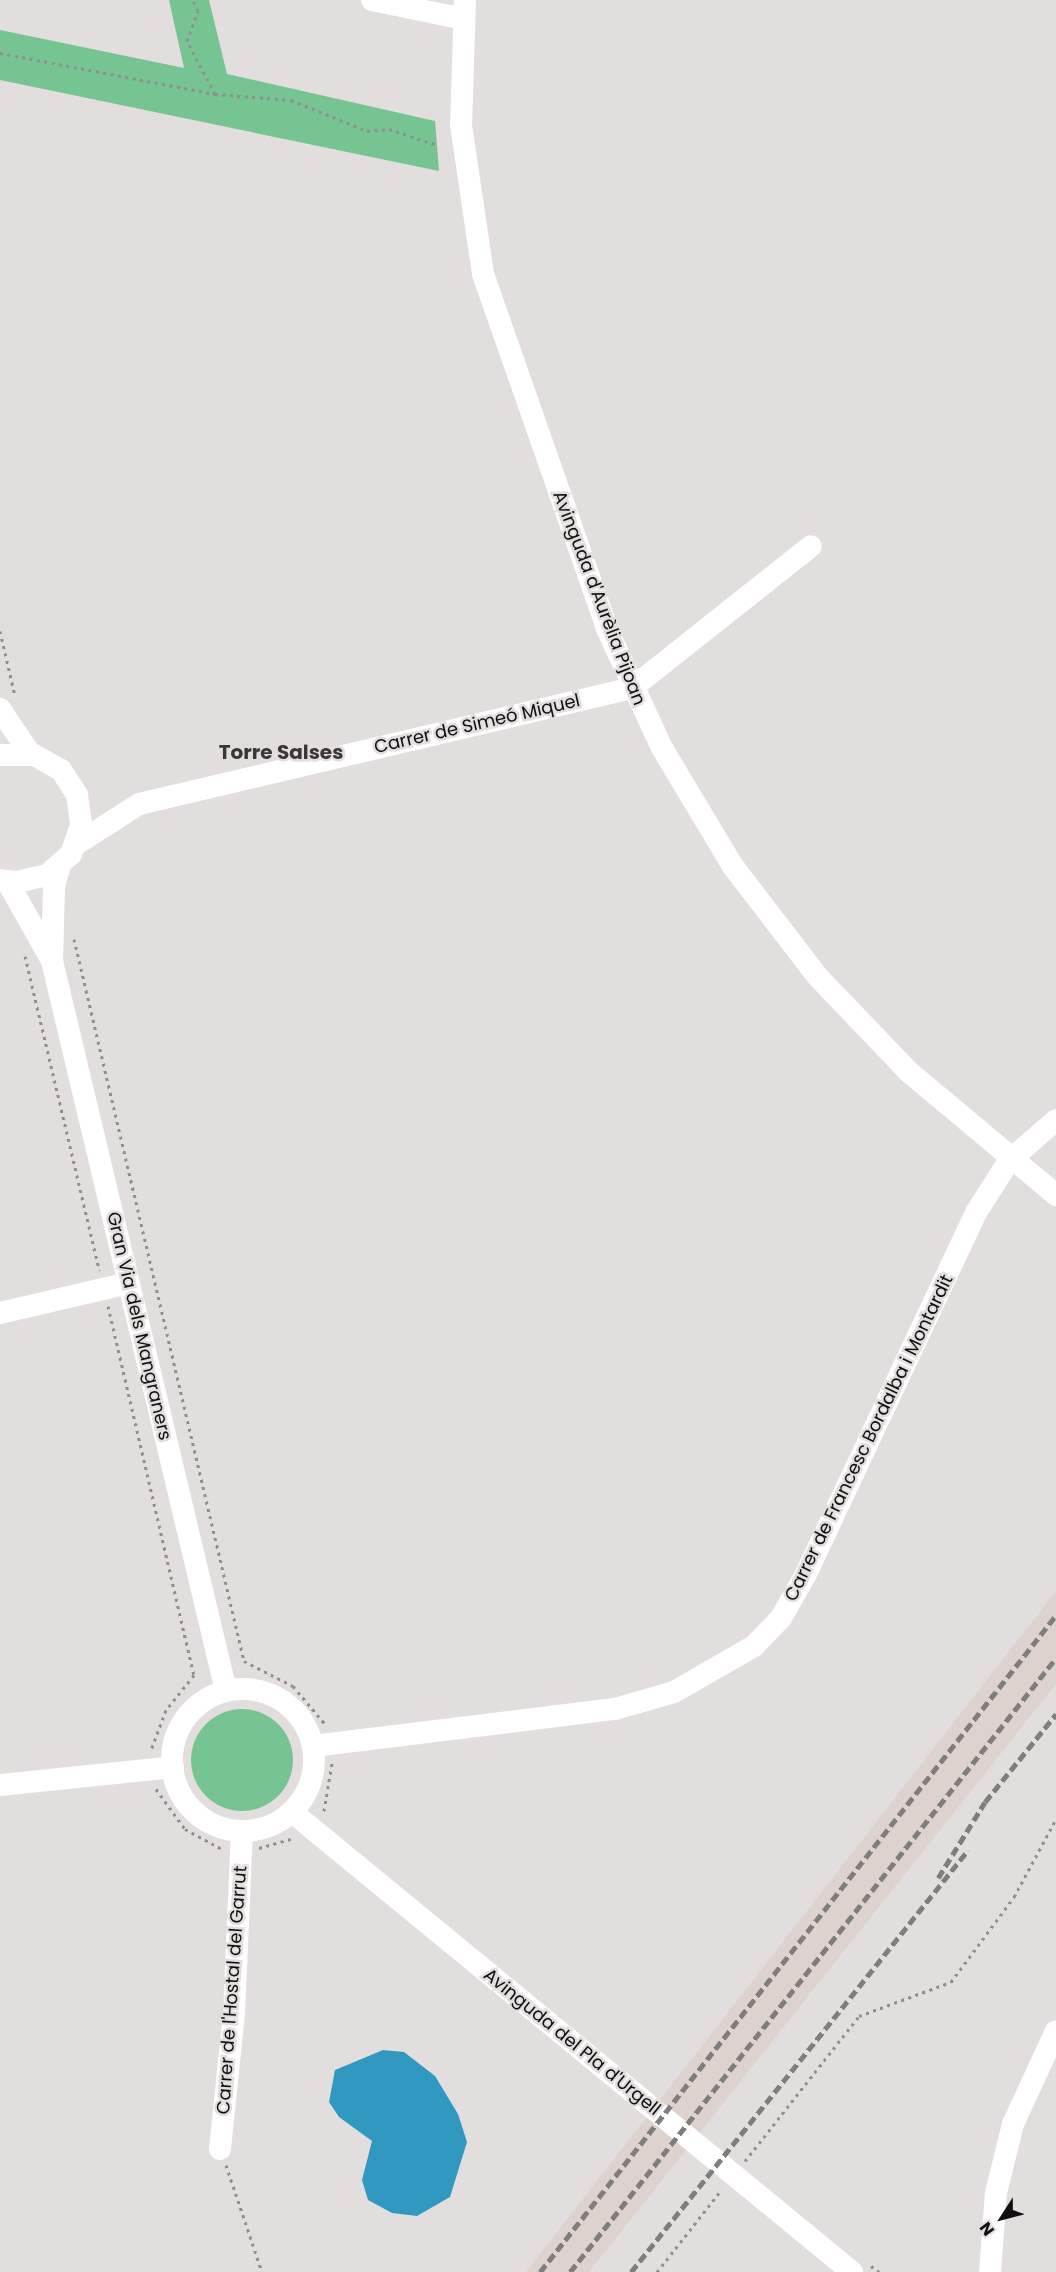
<!DOCTYPE html>
<meta charset="utf-8">
<style>
body{margin:0}
#map{position:relative;width:1056px;height:2272px;overflow:hidden;background:#e2dedd;font-family:Poppins,sans-serif}
div>[style]{position:absolute}
.built>*{inset:0;background:#ded2ce}
.green>*{inset:0;background:#76c492}
.round{border-radius:50%}
.water>*{inset:0;background:#3199c0}
.path>*{height:3px;margin-top:-1.5px;transform-origin:0;background:repeating-linear-gradient(90deg,#918f8e 0 3px,transparent 0 7.5px)}
.minor>*{height:22px;margin:-11px;padding:0 11px;transform-origin:11px;border-radius:11px;background:#fff}
.minor>.ring{margin:-11px;padding:0;box-sizing:content-box;background:none;border:22px solid #fff;border-radius:50%}
.rail>*{height:4.5px;margin-top:-2.25px;transform-origin:0;background:repeating-linear-gradient(90deg,#807d7d 0 9px,transparent 0 13.5px)}
span{translate:-50% -50%;white-space:nowrap;text-align:center;line-height:1.15;-webkit-text-stroke:5px #e2dedd;paint-order:stroke}
.street-label{font-size:18px;color:#100f0f}
.neighbourhood-label{font-size:20px;color:#3a3736;font-weight:700}
.north{position:absolute;left:972px;top:2188px;width:60px;height:60px;-webkit-text-stroke:4px #e2dedd;paint-order:stroke;rotate:234deg;font-size:16px;font-weight:700;line-height:24px;text-align:center;color:#100f0f}
.north::after{content:'';display:block;margin:auto;width:21px;height:27px;background:#100f0f;clip-path:polygon(50% 0,100% 100%,50% 72%,0 100%)}
</style>
<div id="map">
<div class="built">
<div style="clip-path:polygon(1056px 1591px,1056px 1684px,589px 2272px,526px 2272px)"></div>
</div>
<div class="green">
<div style="clip-path:polygon(169px 0,209px 0,227px 74px,435px 121px,439px 171px,0 80px,0 30px,184px 68px)"></div>
<div class="round" style="left:191px;top:1709px;width:102px;height:102px"></div>
</div>
<div class="water">
<div style="clip-path:polygon(383px 2050px,404px 2052px,435px 2076px,458px 2114px,467px 2142px,450px 2197px,417px 2216px,392px 2213px,368px 2200px,362px 2180px,372px 2141px,339px 2117px,329px 2102px,335px 2070px)"></div>
</div>
<div class="path">
<div style="left:0;top:53px;width:219px;rotate:10.8deg"></div>
<div style="left:215px;top:94px;width:60px;rotate:-117.8deg"></div>
<div style="left:187px;top:41px;width:32px;rotate:-70deg"></div>
<div style="left:198px;top:11px;width:12px;rotate:-114deg"></div>
<div style="left:215px;top:94px;width:76px;rotate:4.5deg"></div>
<div style="left:291px;top:100px;width:82px;rotate:22.2deg"></div>
<div style="left:367px;top:131px;width:22px;rotate:-5deg"></div>
<div style="left:389px;top:129px;width:51px;rotate:18.4deg"></div>
<div style="left:0;top:631px;width:67px;rotate:77deg"></div>
<div style="left:74px;top:939px;width:742px;rotate:76.75deg"></div>
<div style="left:244px;top:1661px;width:55px;rotate:27deg"></div>
<div style="left:293px;top:1686px;width:50px;rotate:49.9deg"></div>
<div style="left:25px;top:956px;width:323px;rotate:76.7deg"></div>
<div style="left:108px;top:1306px;width:379px;rotate:76.9deg"></div>
<div style="left:194px;top:1675px;width:45px;rotate:128.7deg"></div>
<div style="left:166px;top:1710px;width:43px;rotate:110.6deg"></div>
<div style="left:156px;top:1789px;width:49px;rotate:54.1deg"></div>
<div style="left:185px;top:1829px;width:42px;rotate:28.4deg"></div>
<div style="left:324px;top:1811px;width:49px;rotate:-80.5deg"></div>
<div style="left:259px;top:1848px;width:35px;rotate:-16deg"></div>
<div style="left:745px;top:2161px;width:184px;rotate:-51.8deg"></div>
<div style="left:859px;top:2016px;width:98px;rotate:-20.3deg"></div>
<div style="left:951px;top:1982px;width:106px;rotate:-53.5deg"></div>
<div style="left:1014px;top:1897px;width:89px;rotate:-61.7deg"></div>
<div style="left:226px;top:2165px;width:113px;rotate:71.4deg"></div>
<div style="left:871px;top:2266px;width:10px;rotate:37deg"></div>
<div style="left:657px;top:2272px;width:105px;rotate:-51.9deg"></div>
</div>
<div class="minor">
<div style="left:372px;top:0;width:94px;rotate:11.7deg"></div>
<div style="left:465px;top:0;width:125px;rotate:91.8deg"></div>
<div style="left:461px;top:125px;width:151px;rotate:81.6deg"></div>
<div style="left:483px;top:274px;width:376px;rotate:70.7deg"></div>
<div style="left:607px;top:629px;width:131px;rotate:65.2deg"></div>
<div style="left:662px;top:748px;width:136px;rotate:59.1deg"></div>
<div style="left:732px;top:865px;width:141px;rotate:52.5deg"></div>
<div style="left:818px;top:977px;width:132px;rotate:46.2deg"></div>
<div style="left:909px;top:1072px;width:192px;rotate:39.9deg"></div>
<div style="left:0;top:709px;width:55px;rotate:56deg"></div>
<div style="left:0;top:755px;width:34px"></div>
<div style="left:34px;top:755px;width:31px;rotate:29deg"></div>
<div style="left:61px;top:770px;width:30px;rotate:57deg"></div>
<div style="left:77px;top:795px;width:30px;rotate:82deg"></div>
<div style="left:81px;top:825px;width:31px;rotate:109deg"></div>
<div style="left:71px;top:854px;width:32px;rotate:139deg"></div>
<div style="left:47px;top:875px;width:32px;rotate:167deg"></div>
<div style="left:16px;top:882px;width:16px;rotate:-173deg"></div>
<div style="left:75px;top:845px;width:76px;rotate:-32.6deg"></div>
<div style="left:139px;top:804px;width:506px;rotate:-13.24deg"></div>
<div style="left:632px;top:688px;width:228px;rotate:-38.4deg"></div>
<div style="left:60px;top:866px;width:21px;rotate:107deg"></div>
<div style="left:54px;top:886px;width:75px;rotate:91.5deg"></div>
<div style="left:52px;top:961px;width:750px;rotate:76.59deg"></div>
<div style="left:7px;top:881px;width:92px;rotate:60.6deg"></div>
<div style="left:0;top:1313px;width:132px;rotate:-13.1deg"></div>
<div class="ring" style="left:172px;top:1689px;width:120px;height:120px"></div>
<div style="left:313px;top:1746px;width:304px;rotate:-7deg"></div>
<div style="left:615px;top:1709px;width:61px;rotate:-16.1deg"></div>
<div style="left:674px;top:1692px;width:92px;rotate:-29.9deg"></div>
<div style="left:754px;top:1646px;width:39px;rotate:-46deg"></div>
<div style="left:781px;top:1618px;width:51px;rotate:-60.4deg"></div>
<div style="left:806px;top:1574px;width:401px;rotate:-64.8deg"></div>
<div style="left:977px;top:1211px;width:59px;rotate:-57.4deg"></div>
<div style="left:1009px;top:1161px;width:62px;rotate:-41.1deg"></div>
<div style="left:0;top:1785px;width:174px;rotate:-5.9deg"></div>
<div style="left:292px;top:1812px;width:725px;rotate:39.4deg"></div>
<div style="left:220px;top:2149px;width:137px;rotate:-84.1deg"></div>
<div style="left:234px;top:2013px;width:182px;rotate:-87.5deg"></div>
<div style="left:990px;top:2272px;width:79px;rotate:-85.7deg"></div>
<div style="left:996px;top:2193px;width:71px;rotate:-76.2deg"></div>
<div style="left:1013px;top:2124px;width:102px;rotate:-65.2deg"></div>
</div>
<div class="rail">
<div style="left:938px;top:1878px;width:89px;rotate:-58.3deg"></div>
<div style="left:985px;top:1802px;width:113px;rotate:-51.1deg"></div>
<div style="left:540px;top:2272px;width:835px;rotate:-51.85deg"></div>
<div style="left:570px;top:2272px;width:783px;rotate:-51.64deg"></div>
<div style="left:631px;top:2272px;width:540px;rotate:-51.39deg"></div>
</div>
<div class="street-label">
<span style="left:599px;top:598px;rotate:69deg">Avinguda d'Aurèlia Pijoan</span>
<span style="left:477px;top:724px;rotate:-13deg">Carrer de Simeó Miquel</span>
<span style="left:139px;top:1326px;rotate:77deg">Gran Via dels Mangraners</span>
<span style="left:869px;top:1438px;rotate:-64deg">Carrer de Francesc Bordalba i Montardit</span>
<span style="left:232px;top:1990px;rotate:-86deg">Carrer de l'Hostal del Garrut</span>
<span style="left:572px;top:2042px;rotate:39deg">Avinguda del Pla d'Urgell</span>
</div>
<div class="neighbourhood-label">
<span style="left:281px;top:752px">Torre Salses</span>
</div>
<div class="north">N</div>
</div>
